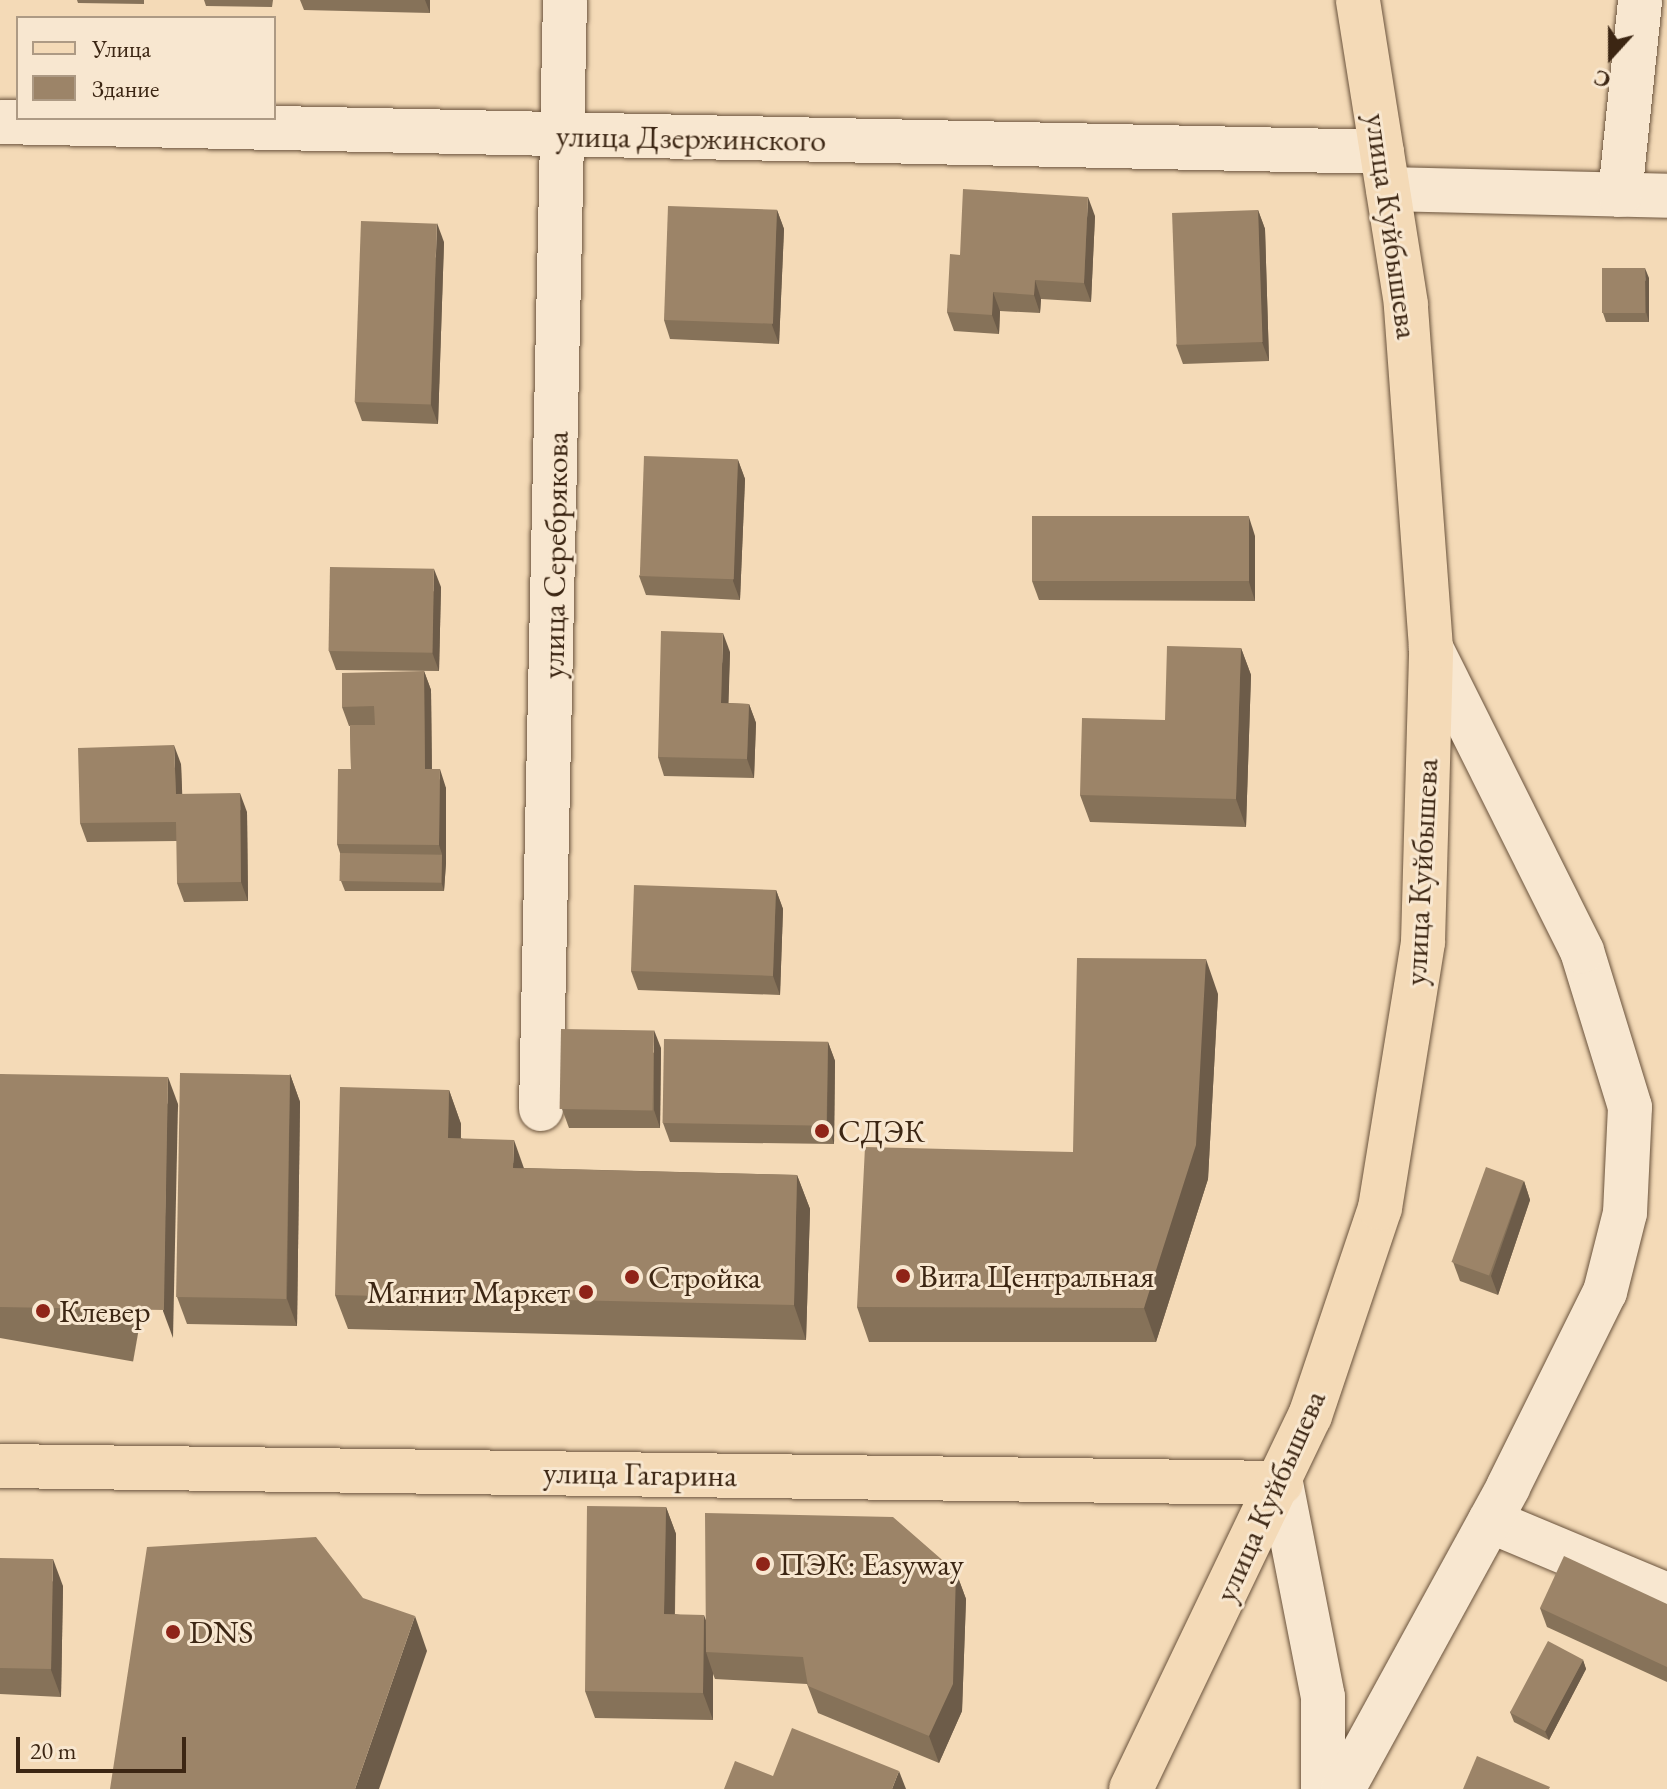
<!DOCTYPE html>
<meta charset="utf-8">
<style>
body{margin:0}
#map{position:relative;width:1667px;height:1789px;overflow:hidden;background:#f4dab7;font-family:"EB Garamond",serif}
div>[style]{position:absolute}
.roads{filter:drop-shadow(0 0 2px #6a533c) drop-shadow(0 0 2px #6a533c)}
.minor>*{height:44px;margin:-22px;padding:0 22px;transform-origin:22px;border-radius:22px;background:#f8e7d0}
.major>*{height:44px;margin:-22px;padding:0 22px;transform-origin:22px;border-radius:22px;background:#f4dab7}
.wall>*{inset:0;background:#867259;transform-origin:0 0}
.shaded-wall>*{inset:0;background:#6d5c49}
.building>*{inset:0;background:#9c8468;transform-origin:0 0}
.dots>*{width:22px;height:22px;translate:-50% -50%;box-sizing:border-box;border:4px solid #f8e7d0;border-radius:50%}
span{translate:-50% -50%;white-space:nowrap;text-align:center;line-height:1.15;-webkit-text-stroke:6px #f8e7d0;paint-order:stroke}
.street-label{font-size:32px;color:#3c2613}
.poi-label{font-size:32px;color:#3c2613}
.left{translate:0 -50%;text-align:left}
.right{translate:-100% -50%;text-align:right}
.legend{position:absolute;left:16px;top:16px;width:260px;height:104px;box-sizing:border-box;background:#f8e7d0;border:2px solid #ad9a84;margin:0;padding:10px 14px;list-style:none;font-size:24px;color:#3c2613}
.legend li{display:flex;align-items:center;gap:16px;height:40px}
.legend b{width:40px;border:2px solid #ad9a84}
.north{position:absolute;left:1571px;top:16px;width:80px;height:80px;-webkit-text-stroke:6px #f8e7d0;paint-order:stroke;rotate:201deg;font-size:22px;font-weight:700;line-height:32px;text-align:center;color:#3c2613}
.north::after{content:'';display:block;margin:auto;width:28px;height:36px;background:#3c2613;clip-path:polygon(50% 0,100% 100%,50% 72%,0 100%)}
.scale{position:absolute;left:16px;top:1737px;width:170px;height:36px;box-sizing:border-box;border:4px solid #3c2613;border-top:0;padding-left:10px;font-size:24px;line-height:28px;white-space:nowrap;color:#3c2613;-webkit-text-stroke:6px #f8e7d0;paint-order:stroke}
</style>
<div id="map">
<div class="roads">
<div class="minor">
<div style="left:0;top:122px;width:1382px;rotate:1.24deg"></div>
<div style="left:1388px;top:189px;width:279px;rotate:1.4deg"></div>
<div style="left:1620px;top:195px;width:196px;rotate:-84.1deg"></div>
<div style="left:541px;top:1109px;width:1109px;rotate:-88.76deg"></div>
<div style="left:1281px;top:1483px;width:218px;rotate:78.9deg"></div>
<div style="left:1323px;top:1697px;width:92px;rotate:90deg"></div>
<div style="left:1490px;top:1521px;width:192px;rotate:22.7deg"></div>
<div style="left:1343px;top:1789px;width:344px;rotate:-61.3deg"></div>
<div style="left:1508px;top:1487px;width:218px;rotate:-63.6deg"></div>
<div style="left:1605px;top:1292px;width:81px;rotate:-75.8deg"></div>
<div style="left:1625px;top:1213px;width:106px;rotate:-87.3deg"></div>
<div style="left:1630px;top:1107px;width:163px;rotate:-107.1deg"></div>
<div style="left:1582px;top:951px;width:339px;rotate:-116.5deg"></div>
</div>
<div class="major">
<div style="left:0;top:1466px;width:1281px;rotate:0.76deg"></div>
<div style="left:1131px;top:1789px;width:414px;rotate:-64.4deg"></div>
<div style="left:1310px;top:1416px;width:219px;rotate:-71.4deg"></div>
<div style="left:1380px;top:1208px;width:269px;rotate:-80.8deg"></div>
<div style="left:1423px;top:942px;width:294px;rotate:-88.4deg"></div>
<div style="left:1431px;top:648px;width:345px;rotate:-94.2deg"></div>
<div style="left:1406px;top:304px;width:308px;rotate:-99deg"></div>
</div>
</div>
<div class="wall">
<div style="clip-path:polygon(77px 0,144px 0,144px 4px,78px 3px)"></div>
<div style="clip-path:polygon(204px 0,273px 0,272px 7px,206px 6px)"></div>
<div style="clip-path:polygon(300px 0,430px 0,430px 13px,304px 10px)"></div>
<div style="clip-path:polygon(777px 210px,784px 229px,779px 344px,670px 339px,664px 320px)"></div>
<div style="clip-path:polygon(1258px 210px,1265px 229px,1269px 361px,1183px 364px,1176px 345px)"></div>
<div style="clip-path:polygon(1095px 216px,1091px 302px,1041px 299px,1040px 313px,1000px 311px,999px 334px,954px 331px,947px 312px,960px 255px)"></div>
<div style="clip-path:polygon(444px 242px,438px 424px,362px 421px,355px 402px)"></div>
<div style="clip-path:polygon(1649px 278px,1649px 322px,1606px 322px,1603px 313px)"></div>
<div style="clip-path:polygon(738px 460px,745px 479px,740px 600px,646px 595px,639px 576px)"></div>
<div style="clip-path:polygon(1255px 536px,1255px 601px,1039px 600px,1032px 581px)"></div>
<div style="clip-path:polygon(441px 587px,439px 671px,336px 670px,329px 651px)"></div>
<div style="clip-path:polygon(1241px 648px,1251px 675px,1246px 827px,1090px 822px,1080px 795px,1165px 720px)"></div>
<div style="clip-path:polygon(730px 652px,728px 703px,749px 704px,756px 723px,754px 778px,664px 776px,658px 757px)"></div>
<div style="clip-path:polygon(424px 671px,431px 690px,432px 769px,446px 788px,446px 863px,444px 891px,345px 891px,341px 881px,340px 853px,337px 844px,351px 769px,350px 726px,349px 726px,342px 707px)"></div>
<div style="clip-path:polygon(181px 764px,182px 794px,247px 812px,248px 901px,184px 902px,177px 883px,177px 841px,87px 842px,80px 823px)"></div>
<div style="clip-path:polygon(776px 890px,783px 909px,780px 995px,638px 990px,631px 971px)"></div>
<div style="clip-path:polygon(1218px 994px,1208px 1179px,1156px 1342px,869px 1342px,857px 1307px,1073px 1152px)"></div>
<div style="clip-path:polygon(828px 1042px,835px 1061px,834px 1144px,670px 1142px,663px 1123px)"></div>
<div style="clip-path:polygon(661px 1048px,660px 1128px,569px 1128px,562px 1109px)"></div>
<div style="left:0;top:1074px;width:181px;height:260px;rotate:10deg"></div>
<div style="clip-path:polygon(290px 1074px,300px 1102px,297px 1326px,187px 1324px,177px 1297px)"></div>
<div style="clip-path:polygon(449px 1090px,461px 1124px,461px 1138px,524px 1168px,797px 1175px,810px 1209px,806px 1340px,348px 1329px,335px 1295px)"></div>
<div style="clip-path:polygon(1524px 1181px,1530px 1200px,1498px 1295px,1460px 1281px,1453px 1262px)"></div>
<div style="clip-path:polygon(666px 1507px,676px 1534px,675px 1614px,706px 1620px,956px 1572px,966px 1599px,962px 1711px,939px 1763px,818px 1713px,807px 1684px,715px 1679px,713px 1674px,713px 1720px,595px 1718px,585px 1691px)"></div>
<div style="clip-path:polygon(0 1558px,63px 1586px,61px 1697px,0 1694px)"></div>
<div style="clip-path:polygon(1667px 1604px,1667px 1682px,1547px 1627px,1540px 1608px)"></div>
<div style="clip-path:polygon(1583px 1660px,1586px 1669px,1549px 1740px,1514px 1722px,1510px 1712px)"></div>
</div>
<div class="shaded-wall">
<div style="clip-path:polygon(425px 0,430px 0,430px 13px)"></div>
<div style="clip-path:polygon(1088px 197px,1095px 216px,1091px 302px,1084px 283px)"></div>
<div style="clip-path:polygon(777px 210px,784px 229px,779px 344px,772px 325px)"></div>
<div style="clip-path:polygon(1258px 210px,1265px 229px,1269px 361px,1262px 342px)"></div>
<div style="clip-path:polygon(437px 223px,444px 242px,438px 424px,431px 405px)"></div>
<div style="clip-path:polygon(1645px 268px,1649px 278px,1649px 322px,1646px 312px)"></div>
<div style="clip-path:polygon(1035px 280px,1041px 299px,1040px 313px,1034px 295px)"></div>
<div style="clip-path:polygon(993px 292px,1000px 311px,999px 334px,992px 315px)"></div>
<div style="clip-path:polygon(738px 460px,745px 479px,740px 600px,733px 581px)"></div>
<div style="clip-path:polygon(1249px 517px,1255px 536px,1255px 601px,1249px 582px)"></div>
<div style="clip-path:polygon(434px 569px,441px 587px,439px 671px,432px 652px)"></div>
<div style="clip-path:polygon(723px 633px,730px 652px,728px 722px,721px 703px)"></div>
<div style="clip-path:polygon(1241px 648px,1251px 675px,1246px 827px,1236px 799px)"></div>
<div style="clip-path:polygon(424px 671px,431px 690px,432px 788px,425px 769px)"></div>
<div style="clip-path:polygon(749px 704px,756px 723px,754px 778px,747px 759px)"></div>
<div style="clip-path:polygon(174px 745px,181px 764px,183px 813px,176px 794px)"></div>
<div style="clip-path:polygon(440px 769px,446px 788px,446px 863px,444px 891px,441px 881px,442px 854px,439px 845px)"></div>
<div style="clip-path:polygon(240px 793px,247px 812px,248px 901px,241px 882px)"></div>
<div style="clip-path:polygon(776px 890px,783px 909px,780px 995px,773px 976px)"></div>
<div style="clip-path:polygon(1206px 959px,1218px 994px,1208px 1179px,1156px 1342px,1144px 1308px)"></div>
<div style="clip-path:polygon(654px 1030px,661px 1048px,660px 1128px,654px 1110px)"></div>
<div style="clip-path:polygon(828px 1042px,835px 1061px,834px 1144px,827px 1125px)"></div>
<div style="clip-path:polygon(290px 1074px,300px 1102px,297px 1326px,287px 1299px)"></div>
<div style="clip-path:polygon(168px 1077px,178px 1104px,173px 1338px,163px 1311px)"></div>
<div style="clip-path:polygon(449px 1090px,461px 1124px,460px 1172px,448px 1138px)"></div>
<div style="clip-path:polygon(514px 1140px,526px 1174px,513px 1168px)"></div>
<div style="clip-path:polygon(797px 1175px,810px 1209px,806px 1340px,794px 1305px)"></div>
<div style="clip-path:polygon(1524px 1181px,1530px 1200px,1498px 1295px,1491px 1276px)"></div>
<div style="clip-path:polygon(666px 1507px,676px 1534px,674px 1641px,664px 1614px)"></div>
<div style="clip-path:polygon(53px 1559px,63px 1586px,61px 1697px,51px 1670px)"></div>
<div style="clip-path:polygon(956px 1572px,966px 1599px,962px 1711px,939px 1763px,929px 1736px)"></div>
<div style="clip-path:polygon(704px 1615px,714px 1642px,706px 1652px,713px 1673px,713px 1720px,703px 1693px)"></div>
<div style="clip-path:polygon(415px 1616px,427px 1651px,379px 1789px,355px 1789px)"></div>
<div style="clip-path:polygon(1583px 1660px,1586px 1669px,1549px 1740px,1545px 1731px)"></div>
<div style="clip-path:polygon(899px 1771px,906px 1789px,892px 1789px)"></div>
</div>
<div class="building">
<div style="clip-path:polygon(963px 189px,1088px 197px,1084px 283px,1035px 280px,1034px 295px,993px 292px,992px 315px,947px 312px,950px 254px,960px 255px)"></div>
<div style="left:668px;top:206px;width:109px;height:114px;rotate:2deg"></div>
<div style="left:1258px;top:210px;width:132px;height:86px;rotate:88deg"></div>
<div style="left:361px;top:221px;width:76px;height:181px;rotate:2deg"></div>
<div style="left:1602px;top:268px;width:43px;height:45px"></div>
<div style="left:644px;top:456px;width:94px;height:120px;rotate:2deg"></div>
<div style="left:1032px;top:516px;width:217px;height:65px"></div>
<div style="left:330px;top:567px;width:104px;height:84px;rotate:1deg"></div>
<div style="clip-path:polygon(661px 631px,723px 633px,721px 703px,749px 704px,747px 759px,658px 757px)"></div>
<div style="clip-path:polygon(1167px 646px,1241px 648px,1236px 799px,1080px 795px,1082px 718px,1165px 720px)"></div>
<div style="clip-path:polygon(424px 671px,425px 769px,440px 769px,439px 845px,337px 844px,338px 769px,351px 769px,350px 725px,375px 725px,374px 706px,342px 707px,342px 673px)"></div>
<div style="clip-path:polygon(174px 745px,176px 794px,240px 793px,241px 882px,177px 883px,176px 822px,80px 823px,78px 748px)"></div>
<div style="left:340px;top:853px;width:102px;height:28px;rotate:1deg"></div>
<div style="left:634px;top:885px;width:142px;height:86px;rotate:2deg"></div>
<div style="clip-path:polygon(1077px 958px,1206px 959px,1196px 1145px,1144px 1308px,857px 1307px,865px 1147px,1073px 1152px)"></div>
<div style="left:561px;top:1029px;width:93px;height:80px;rotate:1deg"></div>
<div style="left:664px;top:1039px;width:164px;height:84px;rotate:1deg"></div>
<div style="left:180px;top:1073px;width:110px;height:224px;rotate:1deg"></div>
<div style="left:0;top:1074px;width:168px;height:233px;rotate:1deg"></div>
<div style="clip-path:polygon(340px 1087px,449px 1090px,448px 1138px,514px 1140px,513px 1168px,797px 1175px,794px 1305px,335px 1295px)"></div>
<div style="left:1486px;top:1167px;width:40px;height:101px;rotate:20deg"></div>
<div style="clip-path:polygon(587px 1506px,666px 1507px,664px 1614px,704px 1615px,703px 1693px,585px 1691px)"></div>
<div style="clip-path:polygon(705px 1513px,893px 1517px,956px 1572px,953px 1684px,929px 1736px,808px 1686px,803px 1657px,706px 1652px)"></div>
<div style="clip-path:polygon(316px 1537px,363px 1598px,415px 1616px,355px 1789px,110px 1789px,147px 1547px)"></div>
<div style="clip-path:polygon(1564px 1556px,1667px 1604px,1667px 1667px,1540px 1608px)"></div>
<div style="left:0;top:1558px;width:53px;height:110px;rotate:1deg"></div>
<div style="left:1548px;top:1641px;width:40px;height:81px;rotate:28deg"></div>
<div style="clip-path:polygon(792px 1728px,899px 1771px,892px 1789px,724px 1789px,735px 1761px,773px 1776px)"></div>
<div style="clip-path:polygon(1477px 1756px,1550px 1787px,1549px 1789px,1463px 1789px)"></div>
</div>
<div class="dots">
<div style="left:822px;top:1131px;background:#8f2418"></div>
<div style="left:903px;top:1276px;background:#8f2418"></div>
<div style="left:632px;top:1277px;background:#8f2418"></div>
<div style="left:586px;top:1292px;background:#8f2418"></div>
<div style="left:43px;top:1311px;background:#8f2418"></div>
<div style="left:763px;top:1564px;background:#8f2418"></div>
<div style="left:173px;top:1632px;background:#8f2418"></div>
</div>
<div class="street-label">
<span style="left:691px;top:138px;rotate:1deg">улица Дзержинского</span>
<span style="left:1392px;top:226px;rotate:82deg">улица Куйбышева</span>
<span style="left:555px;top:555px;rotate:-89deg">улица Серебрякова</span>
<span style="left:1421px;top:872px;rotate:-87deg">улица Куйбышева</span>
<span style="left:640px;top:1474px;rotate:1deg">улица Гагарина</span>
<span style="left:1270px;top:1496px;rotate:-66deg">улица Куйбышева</span>
</div>
<div class="poi-label">
<span class="left" style="left:838px;top:1131px">СДЭК</span>
<span class="left" style="left:919px;top:1276px">Вита Центральная</span>
<span class="left" style="left:648px;top:1277px">Стройка</span>
<span class="right" style="left:570px;top:1292px">Магнит Маркет</span>
<span class="left" style="left:59px;top:1311px">Клевер</span>
<span class="left" style="left:779px;top:1564px">ПЭК: Easyway</span>
<span class="left" style="left:189px;top:1632px">DNS</span>
</div>
<ul class="legend">
<li><b style="height:10px;background:#f4dab7"></b>Улица</li>
<li><b style="height:22px;background:#9c8468"></b>Здание</li>
</ul>
<div class="north">С</div>
<div class="scale">20 m</div>
</div>
